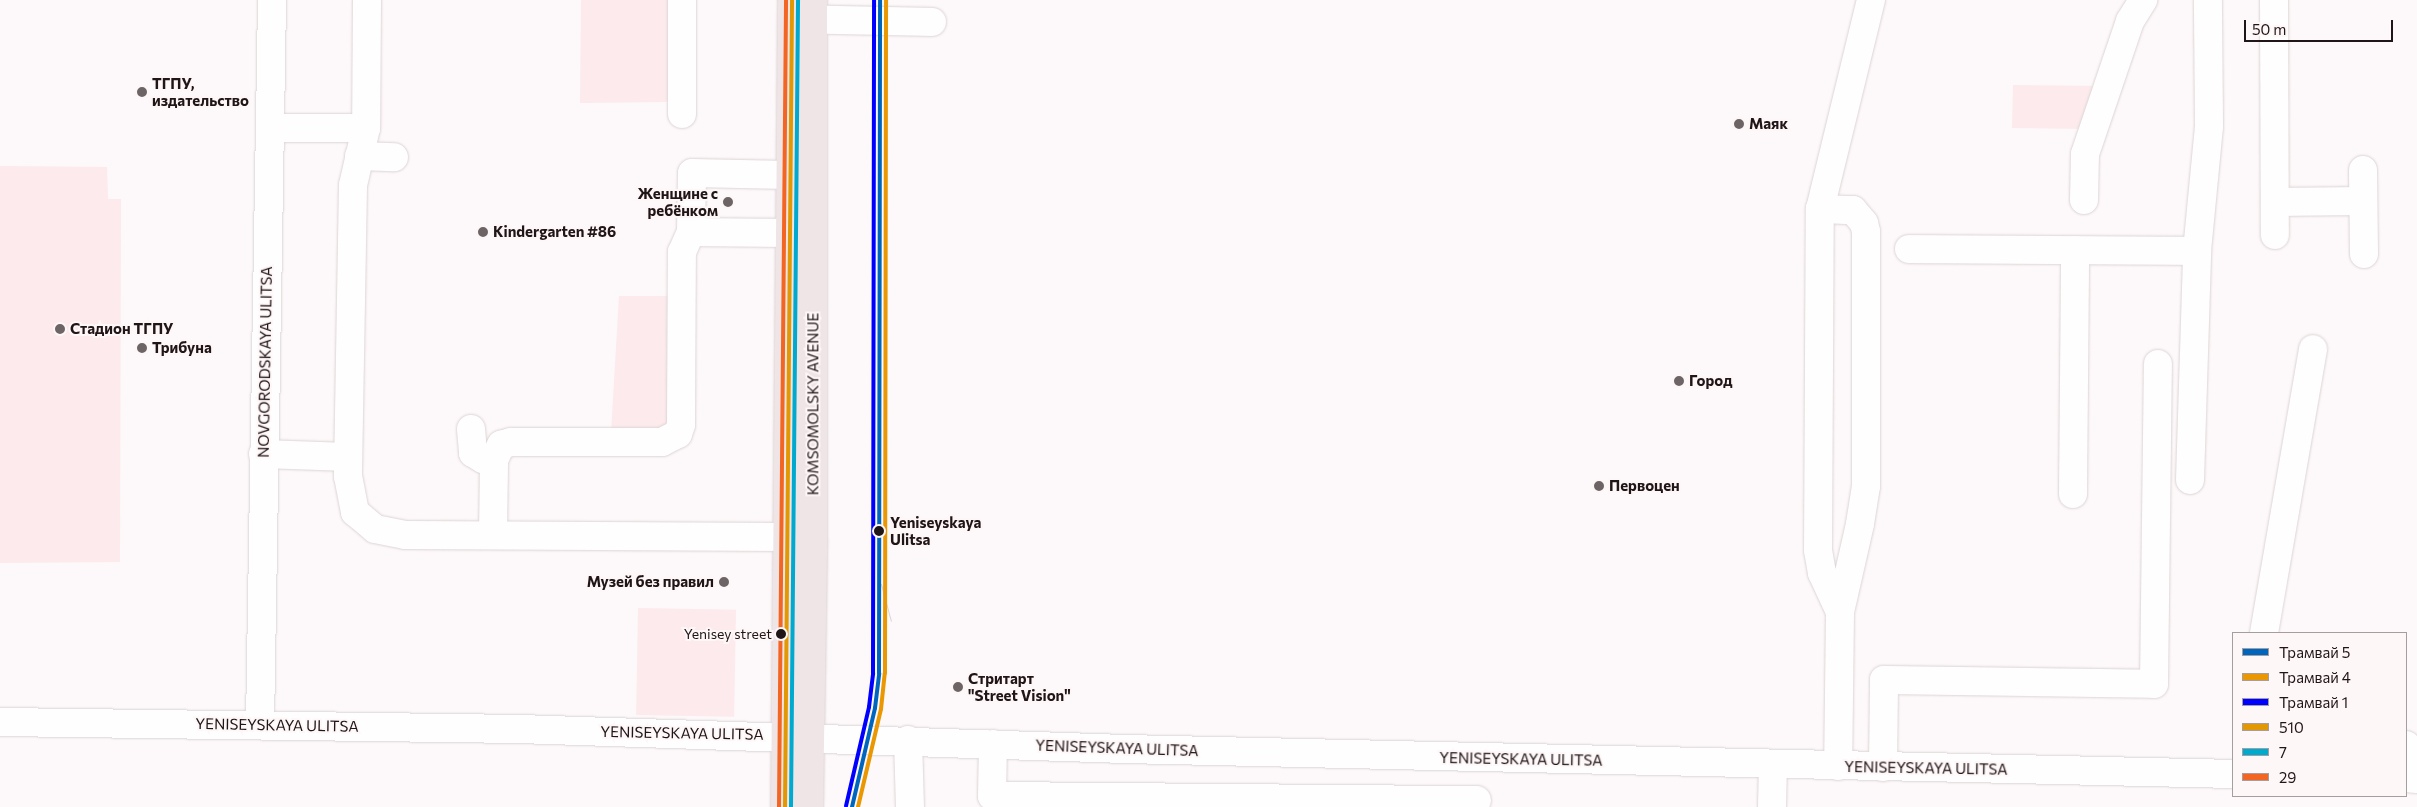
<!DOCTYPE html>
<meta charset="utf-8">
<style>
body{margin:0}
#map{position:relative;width:2417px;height:807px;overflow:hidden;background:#fdf8f9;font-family:Commissioner,sans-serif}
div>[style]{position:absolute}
.green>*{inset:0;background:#fceaec;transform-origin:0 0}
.roads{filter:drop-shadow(0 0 1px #dcd4d5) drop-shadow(0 0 1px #dcd4d5)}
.minor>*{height:28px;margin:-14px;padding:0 14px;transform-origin:14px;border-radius:14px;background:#fffefe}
.major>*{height:28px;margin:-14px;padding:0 14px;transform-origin:14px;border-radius:14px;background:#efe5e7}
.tram>*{height:1px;margin:-0.5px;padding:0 0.5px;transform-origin:0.5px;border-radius:0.5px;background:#d7d4d5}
.bus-1>*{height:4px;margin:-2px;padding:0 2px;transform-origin:2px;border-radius:2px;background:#e29802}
.bus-2>*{height:4px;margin:-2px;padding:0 2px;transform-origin:2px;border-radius:2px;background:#00a9ce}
.bus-3>*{height:4px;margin:-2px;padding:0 2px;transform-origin:2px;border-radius:2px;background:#f26522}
.tram-1>*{height:4px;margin:-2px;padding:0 2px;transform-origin:2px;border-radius:2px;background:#0065bd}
.tram-2>*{height:4px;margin:-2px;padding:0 2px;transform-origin:2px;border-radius:2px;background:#e99702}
.tram-3>*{height:4px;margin:-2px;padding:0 2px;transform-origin:2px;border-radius:2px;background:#00f}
.dots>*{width:14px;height:14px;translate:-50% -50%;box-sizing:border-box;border:2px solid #fef7f8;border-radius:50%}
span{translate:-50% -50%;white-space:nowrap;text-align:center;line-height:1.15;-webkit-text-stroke:4px #fef7f8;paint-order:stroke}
.bus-label{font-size:14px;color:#201517}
.right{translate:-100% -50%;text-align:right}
.poi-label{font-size:15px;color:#201517;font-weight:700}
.left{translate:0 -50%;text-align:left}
.street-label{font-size:15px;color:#201517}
.stop-label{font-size:15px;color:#201517;font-weight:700}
.legend{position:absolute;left:2232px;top:632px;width:175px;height:165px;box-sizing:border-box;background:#fef7f8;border:1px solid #a59d9e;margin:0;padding:6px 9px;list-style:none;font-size:15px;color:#201517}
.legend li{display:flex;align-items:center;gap:10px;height:25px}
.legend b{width:25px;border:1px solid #a59d9e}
.scale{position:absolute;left:2244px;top:20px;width:149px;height:22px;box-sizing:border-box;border:2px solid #201517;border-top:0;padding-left:6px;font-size:15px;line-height:18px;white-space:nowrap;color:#201517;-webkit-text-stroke:4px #fef7f8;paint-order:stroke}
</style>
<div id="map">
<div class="green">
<div style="clip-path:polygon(581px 0,671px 0,670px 97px,666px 102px,580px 103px)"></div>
<div style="clip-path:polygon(2013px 85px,2102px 86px,2087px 129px,2012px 128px)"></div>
<div style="clip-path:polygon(0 166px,107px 167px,108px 199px,121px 199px,120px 562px,0 563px)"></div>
<div style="clip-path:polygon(619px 296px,672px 296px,670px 428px,611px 433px)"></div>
<div style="left:638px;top:608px;width:98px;height:107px;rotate:1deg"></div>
</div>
<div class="roads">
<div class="minor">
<div style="left:367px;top:0;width:128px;rotate:90.4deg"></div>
<div style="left:366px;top:128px;width:58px;rotate:102.8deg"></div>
<div style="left:353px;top:185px;width:291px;rotate:91deg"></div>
<div style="left:348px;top:476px;width:37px;rotate:79deg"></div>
<div style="left:355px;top:512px;width:26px;rotate:40deg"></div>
<div style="left:375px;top:529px;width:31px;rotate:11deg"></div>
<div style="left:405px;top:535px;width:383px;rotate:0.3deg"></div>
<div style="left:682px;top:0;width:114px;rotate:90deg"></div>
<div style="left:2274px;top:0;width:235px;rotate:89.8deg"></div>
<div style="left:792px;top:19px;width:140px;rotate:1.2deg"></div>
<div style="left:270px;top:128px;width:96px"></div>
<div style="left:359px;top:156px;width:35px;rotate:2deg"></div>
<div style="left:2363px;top:170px;width:84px;rotate:89.3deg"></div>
<div style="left:2084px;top:200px;width:46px;rotate:-88.8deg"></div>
<div style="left:2085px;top:154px;width:140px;rotate:-71.3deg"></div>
<div style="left:2130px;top:21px;width:25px;rotate:-58deg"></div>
<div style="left:2275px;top:202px;width:88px;rotate:-0.7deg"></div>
<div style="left:1820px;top:209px;width:33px;rotate:2deg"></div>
<div style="left:1853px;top:210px;width:17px;rotate:50deg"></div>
<div style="left:1864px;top:223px;width:9px;rotate:77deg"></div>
<div style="left:1866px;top:232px;width:254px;rotate:90deg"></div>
<div style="left:1866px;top:486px;width:38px;rotate:99deg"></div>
<div style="left:1860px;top:524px;width:90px;rotate:102.8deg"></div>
<div style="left:1840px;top:612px;width:154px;rotate:90.7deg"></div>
<div style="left:788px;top:233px;width:97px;rotate:-179.4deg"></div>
<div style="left:691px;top:232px;width:59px;rotate:-89deg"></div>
<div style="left:692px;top:173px;width:97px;rotate:1.2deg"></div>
<div style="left:1909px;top:249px;width:288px;rotate:0.4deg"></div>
<div style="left:471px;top:429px;width:24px;rotate:85deg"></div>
<div style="left:473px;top:453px;width:12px;rotate:31deg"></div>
<div style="left:483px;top:459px;width:11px;rotate:5deg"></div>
<div style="left:263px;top:454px;width:85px;rotate:2deg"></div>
<div style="left:2190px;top:480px;width:229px;rotate:-88.2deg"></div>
<div style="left:2197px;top:251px;width:126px;rotate:-84.5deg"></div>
<div style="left:2209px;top:126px;width:126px;rotate:-90.5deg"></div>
<div style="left:2073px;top:494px;width:244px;rotate:-89.5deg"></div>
<div style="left:493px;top:535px;width:75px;rotate:-89.2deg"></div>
<div style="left:494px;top:460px;width:17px;rotate:-65deg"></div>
<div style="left:501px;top:445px;width:10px;rotate:-17deg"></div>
<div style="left:511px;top:442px;width:151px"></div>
<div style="left:662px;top:442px;width:18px;rotate:-27deg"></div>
<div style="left:678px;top:434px;width:9px;rotate:-72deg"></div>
<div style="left:681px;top:425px;width:173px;rotate:-89.7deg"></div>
<div style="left:682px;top:252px;width:22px;rotate:-66deg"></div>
<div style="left:1840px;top:612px;width:43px;rotate:-114.8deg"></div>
<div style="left:1822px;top:573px;width:23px;rotate:-100deg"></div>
<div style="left:1818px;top:550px;width:341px;rotate:-89.7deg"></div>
<div style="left:1820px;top:209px;width:215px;rotate:-76.3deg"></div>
<div style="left:2264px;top:633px;width:288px;rotate:-80.2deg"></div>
<div style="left:0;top:722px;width:519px;rotate:0.77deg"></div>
<div style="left:519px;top:729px;width:606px;rotate:1.89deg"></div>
<div style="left:1125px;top:749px;width:1108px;rotate:1.29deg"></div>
<div style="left:260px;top:725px;width:725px;rotate:-89.05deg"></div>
<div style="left:908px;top:740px;width:67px;rotate:88.3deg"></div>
<div style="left:993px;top:744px;width:52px;rotate:91.1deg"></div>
<div style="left:992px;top:796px;width:485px;rotate:0.5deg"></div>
<div style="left:2406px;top:745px;width:15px;rotate:42deg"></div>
<div style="left:1883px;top:767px;width:87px;rotate:-89.3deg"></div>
<div style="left:1884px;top:680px;width:270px;rotate:0.8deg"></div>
<div style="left:2154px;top:684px;width:320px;rotate:-89.3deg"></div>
<div style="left:2406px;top:778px;width:11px;rotate:5deg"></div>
<div style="left:1772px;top:807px;width:43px;rotate:-88.7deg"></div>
</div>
<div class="major">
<div style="left:785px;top:807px;width:807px;rotate:-89.5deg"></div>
<div style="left:809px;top:807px;width:268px;rotate:-89.1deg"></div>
<div style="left:813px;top:539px;width:539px;rotate:-90deg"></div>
</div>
</div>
<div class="tram">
<div style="left:881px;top:584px;width:38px;rotate:75deg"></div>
</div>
<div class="bus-1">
<div style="left:785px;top:807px;width:807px;rotate:-89.5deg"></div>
</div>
<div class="bus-2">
<div style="left:791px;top:807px;width:807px;rotate:-89.5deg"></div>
</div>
<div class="bus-3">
<div style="left:779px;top:807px;width:807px;rotate:-89.5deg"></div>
</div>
<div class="tram-1">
<div style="left:852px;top:807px;width:102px;rotate:-76.9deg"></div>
<div style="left:875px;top:708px;width:35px;rotate:-83deg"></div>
<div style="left:879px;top:673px;width:673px;rotate:-89.91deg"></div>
</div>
<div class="tram-2">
<div style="left:858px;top:807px;width:101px;rotate:-76.8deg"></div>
<div style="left:881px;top:709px;width:36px;rotate:-84deg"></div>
<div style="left:885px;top:673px;width:673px;rotate:-89.91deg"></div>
</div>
<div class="tram-3">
<div style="left:846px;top:806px;width:102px;rotate:-76.9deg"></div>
<div style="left:869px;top:707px;width:34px;rotate:-83deg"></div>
<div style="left:873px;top:673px;width:673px;rotate:-89.91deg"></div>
</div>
<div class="dots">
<div style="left:142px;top:92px;background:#6d6466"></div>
<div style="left:1739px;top:124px;background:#6d6466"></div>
<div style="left:728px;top:202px;background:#6d6466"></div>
<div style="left:483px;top:232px;background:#6d6466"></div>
<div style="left:60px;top:329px;background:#6d6466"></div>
<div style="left:142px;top:348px;background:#6d6466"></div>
<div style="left:1679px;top:381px;background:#6d6466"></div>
<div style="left:1599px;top:486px;background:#6d6466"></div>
<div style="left:879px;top:531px;background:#201517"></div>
<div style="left:724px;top:582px;background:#6d6466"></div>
<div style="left:781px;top:634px;background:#201517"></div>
<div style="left:958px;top:687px;background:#6d6466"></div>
</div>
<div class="bus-label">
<span class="right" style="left:772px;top:634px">Yenisey street</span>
</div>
<div class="poi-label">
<span class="left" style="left:152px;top:92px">ТГПУ,<br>издательство</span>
<span class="left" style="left:1749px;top:124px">Маяк</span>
<span class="right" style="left:718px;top:202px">Женщине с<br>ребёнком</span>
<span class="left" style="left:493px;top:232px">Kindergarten #86</span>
<span class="left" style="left:70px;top:329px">Стадион ТГПУ</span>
<span class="left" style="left:152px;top:348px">Трибуна</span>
<span class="left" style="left:1689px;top:381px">Город</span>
<span class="left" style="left:1609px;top:486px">Первоцен</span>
<span class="right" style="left:714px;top:582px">Музей без правил</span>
<span class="left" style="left:968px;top:687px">Стритарт<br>"Street Vision"</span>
</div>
<div class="street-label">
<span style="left:265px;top:362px;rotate:-89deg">NOVGORODSKAYA ULITSA</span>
<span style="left:813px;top:404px;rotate:-90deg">KOMSOMOLSKY AVENUE</span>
<span style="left:277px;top:725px;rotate:1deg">YENISEYSKAYA ULITSA</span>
<span style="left:682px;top:733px;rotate:1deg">YENISEYSKAYA ULITSA</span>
<span style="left:1117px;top:748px;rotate:2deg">YENISEYSKAYA ULITSA</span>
<span style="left:1521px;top:759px;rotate:1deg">YENISEYSKAYA ULITSA</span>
<span style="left:1926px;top:768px;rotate:1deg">YENISEYSKAYA ULITSA</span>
</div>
<div class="stop-label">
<span class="left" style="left:890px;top:531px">Yeniseyskaya<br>Ulitsa</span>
</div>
<ul class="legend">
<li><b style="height:6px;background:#0065bd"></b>Трамвай 5</li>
<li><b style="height:6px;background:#e99702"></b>Трамвай 4</li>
<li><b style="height:6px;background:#00f"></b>Трамвай 1</li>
<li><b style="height:6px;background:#e29802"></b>510</li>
<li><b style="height:6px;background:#00a9ce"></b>7</li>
<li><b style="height:6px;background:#f26522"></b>29</li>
</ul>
<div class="scale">50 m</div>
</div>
